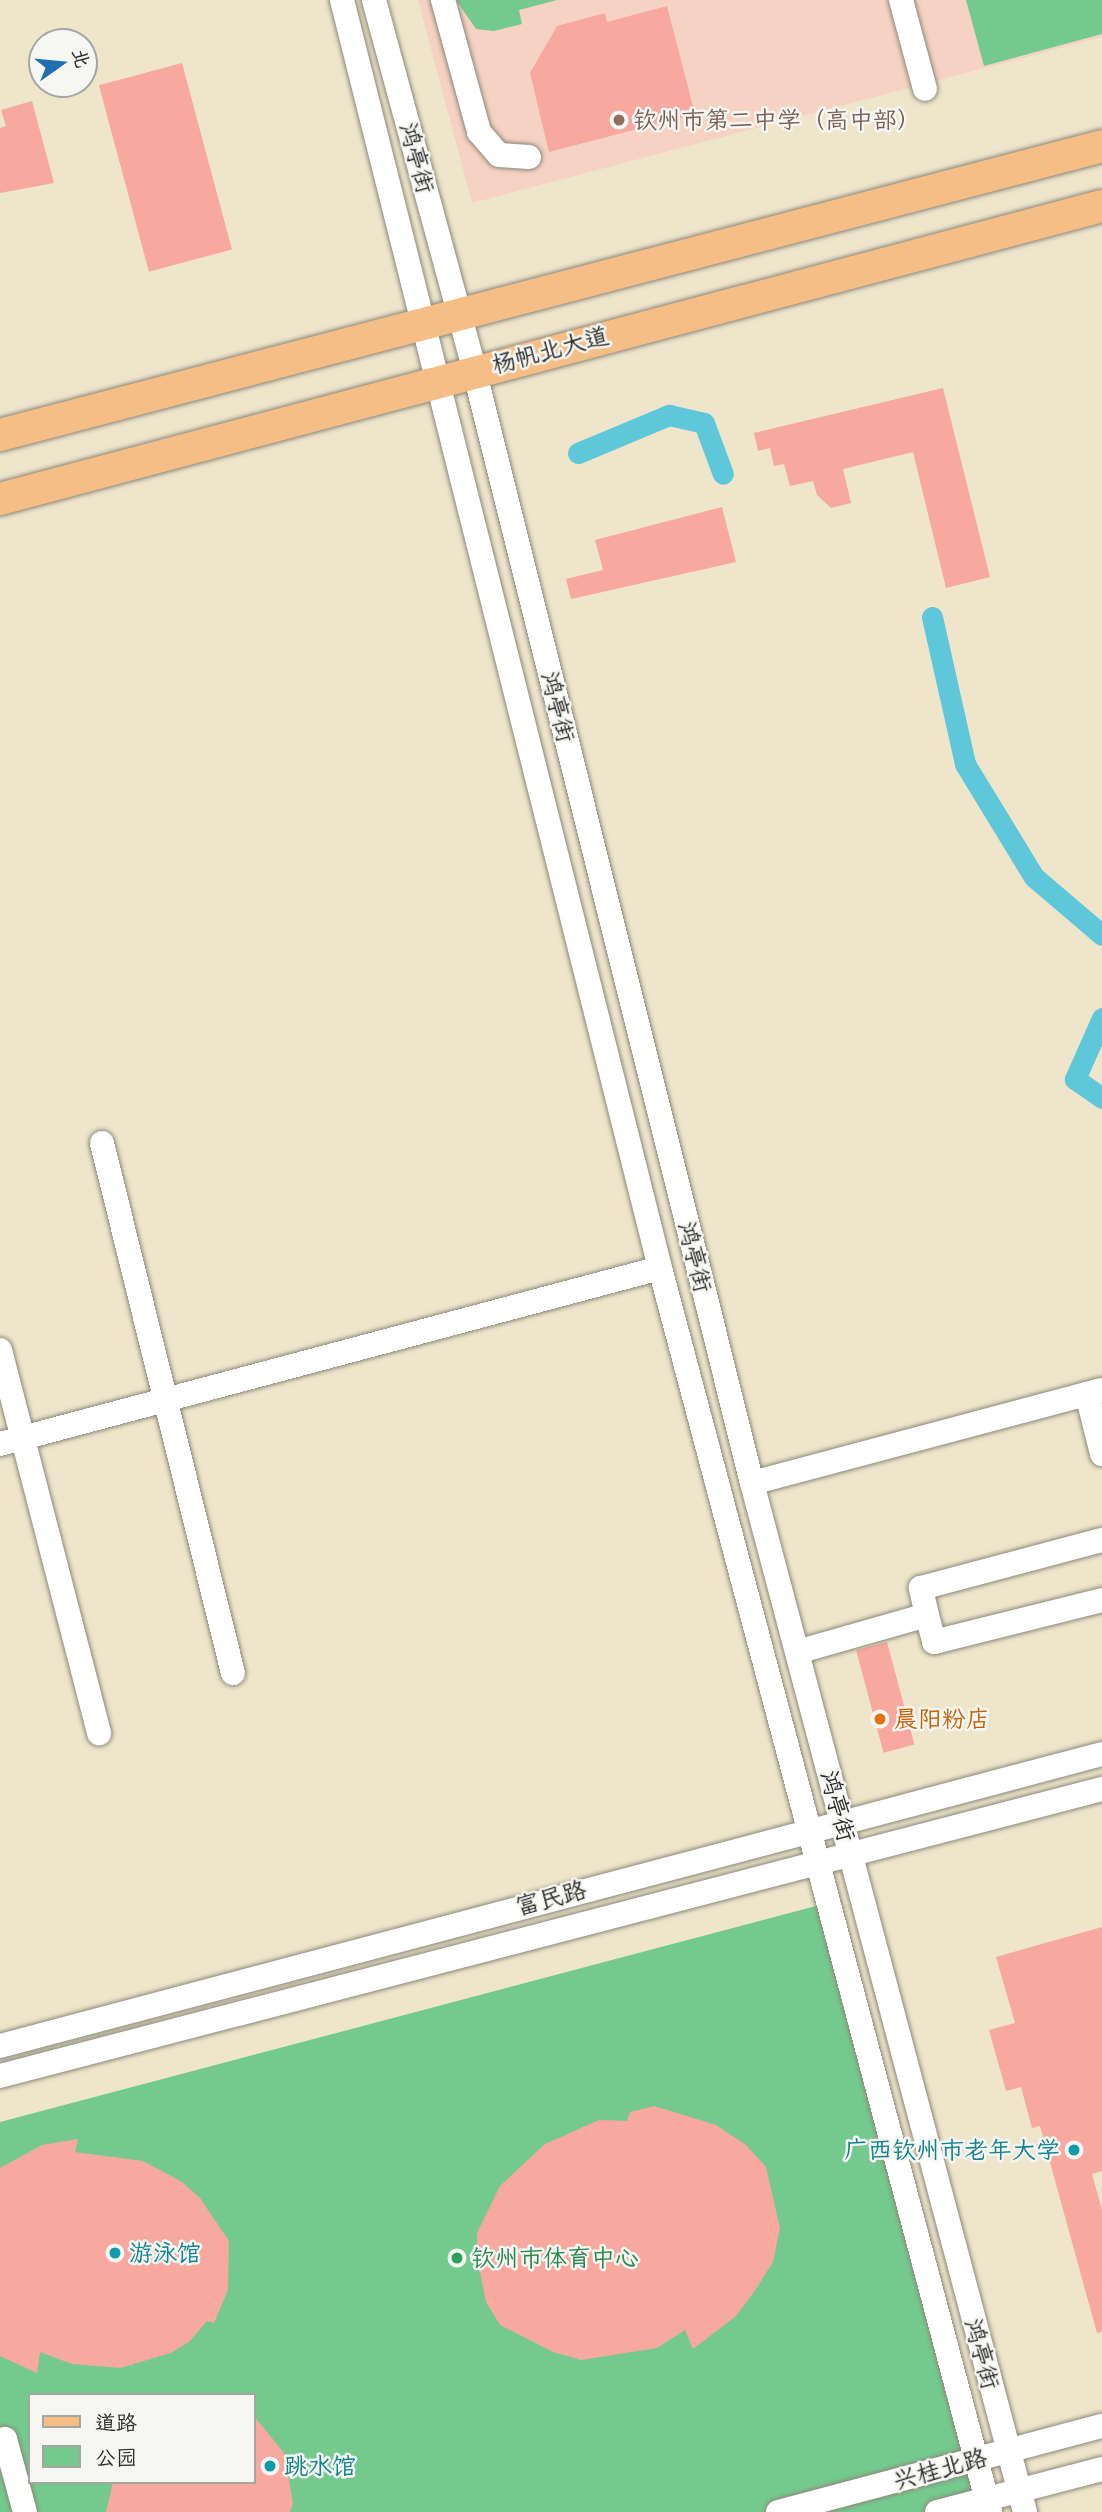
<!DOCTYPE html>
<meta charset="utf-8">
<style>
body{margin:0}
#map{position:relative;width:1102px;height:2512px;overflow:hidden;background:#eee5cb;font-family:Delius,"LXGW WenKai TC",sans-serif}
div>[style]{position:absolute}
.built>*{inset:0;background:#f6d2c4}
.green>*{inset:0;background:#74ca8e}
.canal>*{height:21px;margin:-10.5px;padding:0 10.5px;transform-origin:10.5px;border-radius:10.5px;background:#5ec7da}
.building>*{inset:0;background:#f7a89f;transform-origin:0 0}
.roads{filter:drop-shadow(0 0 2px #8c887b) drop-shadow(0 0 2px #8c887b)}
.minor>*{height:24px;margin:-12px;padding:0 12px;transform-origin:12px;border-radius:12px;background:#fff}
.major>*{height:32px;margin:-16px;padding:0 16px;transform-origin:16px;border-radius:16px;background:#f6be87}
.dots>*{width:19px;height:19px;translate:-50% -50%;box-sizing:border-box;border:4px solid #f6f6f2;border-radius:50%}
span{translate:-50% -50%;white-space:nowrap;text-align:center;line-height:1.15;-webkit-text-stroke:5px #f6f6f2;paint-order:stroke}
.education-label{font-size:24px;color:#785e54}
.left{translate:0 -50%;text-align:left}
.street-label{font-size:24px;color:#2b2b2b}
.food-label{font-size:24px;color:#c56008}
.culture-label{font-size:24px;color:#0d838f}
.right{translate:-100% -50%;text-align:right}
.leisure-label{font-size:24px;color:#27864d}
.legend{position:absolute;left:28px;top:2393px;width:228px;height:91px;box-sizing:border-box;background:#f6f6f2;border:2px solid #a5a5a2;margin:0;padding:9px 12px;list-style:none;font-size:21px;color:#2b2b2b}
.legend li{display:flex;align-items:center;gap:14px;height:35px}
.legend b{width:35px;border:2px solid #a5a5a2}
.north{position:absolute;left:28px;top:28px;width:70px;height:70px;box-sizing:border-box;background:#f6f6f2;border:2px solid #a5a5a2;border-radius:50%;rotate:75deg;font-size:19px;font-weight:700;line-height:28px;text-align:center;color:#2b2b2b}
.north::after{content:'';display:block;margin:auto;width:24px;height:32px;background:#1f6fb2;clip-path:polygon(50% 0,100% 100%,50% 72%,0 100%)}
</style>
<div id="map">
<div class="built">
<div style="clip-path:polygon(418px 0,1102px 0,1102px 37px,472px 203px)"></div>
</div>
<div class="green">
<div style="clip-path:polygon(456px 0,557px 0,519px 10px,522px 24px,494px 31px,476px 29px)"></div>
<div style="clip-path:polygon(966px 0,1102px 0,1102px 34px,984px 66px)"></div>
<div style="clip-path:polygon(evenodd,820px 1905px,980px 2512px,0 2512px,0 2122px,820px 1905px,30px 2395px,254px 2395px,254px 2482px,30px 2482px,30px 2395px)"></div>
</div>
<div class="canal">
<div style="left:578px;top:453px;width:99px;rotate:-22.7deg"></div>
<div style="left:669px;top:415px;width:36px;rotate:13deg"></div>
<div style="left:704px;top:423px;width:54px;rotate:69.6deg"></div>
<div style="left:932px;top:617px;width:151px;rotate:77.3deg"></div>
<div style="left:965px;top:764px;width:132px;rotate:58.6deg"></div>
<div style="left:1034px;top:877px;width:89px;rotate:40.5deg"></div>
<div style="left:1102px;top:1018px;width:67px;rotate:113.9deg"></div>
<div style="left:1075px;top:1079px;width:33px;rotate:35deg"></div>
</div>
<div class="building">
<div style="clip-path:polygon(667px 6px,695px 114px,549px 152px,530px 73px,557px 26px,605px 13px,607px 22px)"></div>
<div style="left:182px;top:63px;width:193px;height:86px;rotate:75deg"></div>
<div style="clip-path:polygon(32px 101px,54px 183px,0 193px,0 128px,6px 126px,1px 110px)"></div>
<div style="clip-path:polygon(943px 388px,990px 577px,946px 588px,913px 452px,843px 469px,851px 503px,831px 508px,817px 495px,813px 481px,790px 486px,784px 464px,774px 466px,770px 448px,758px 451px,754px 433px)"></div>
<div style="clip-path:polygon(722px 507px,736px 562px,571px 599px,566px 579px,603px 570px,595px 540px)"></div>
<div style="left:887px;top:1642px;width:106px;height:32px;rotate:75deg"></div>
<div style="clip-path:polygon(1102px 1927px,1102px 2171px,1092px 2174px,1102px 2210px,1102px 2332px,1097px 2333px,1040px 2126px,1032px 2128px,1021px 2087px,1006px 2091px,989px 2030px,1015px 2023px,996px 1957px)"></div>
<div style="clip-path:polygon(654px 2106px,716px 2125px,746px 2145px,766px 2167px,780px 2228px,773px 2262px,756px 2289px,736px 2316px,693px 2349px,685px 2330px,657px 2348px,581px 2360px,553px 2352px,500px 2325px,486px 2302px,477px 2257px,477px 2233px,500px 2186px,545px 2144px,599px 2120px,627px 2121px,630px 2112px)"></div>
<div style="clip-path:polygon(78px 2139px,75px 2152px,143px 2161px,182px 2182px,200px 2198px,229px 2241px,228px 2290px,214px 2323px,207px 2321px,190px 2341px,171px 2353px,120px 2368px,72px 2364px,40px 2352px,37px 2373px,0 2356px,0 2168px,42px 2145px)"></div>
<div style="clip-path:polygon(254px 2416px,284px 2453px,293px 2503px,290px 2512px,106px 2512px,113px 2482px,254px 2482px)"></div>
</div>
<div class="roads">
<div class="minor">
<div style="left:342px;top:0;width:1307px;rotate:75.92deg"></div>
<div style="left:660px;top:1268px;width:1287px;rotate:75.14deg"></div>
<div style="left:374px;top:0;width:382px;rotate:74.8deg"></div>
<div style="left:474px;top:369px;width:1148px;rotate:75.99deg"></div>
<div style="left:752px;top:1483px;width:1065px;rotate:75.14deg"></div>
<div style="left:443px;top:0;width:137px;rotate:74.7deg"></div>
<div style="left:479px;top:132px;width:30px;rotate:49deg"></div>
<div style="left:499px;top:155px;width:30px;rotate:4deg"></div>
<div style="left:901px;top:0;width:92px;rotate:74.9deg"></div>
<div style="left:102px;top:1143px;width:546px;rotate:76.12deg"></div>
<div style="left:0;top:1350px;width:396px;rotate:75.5deg"></div>
<div style="left:1087px;top:1394px;width:62px;rotate:76deg"></div>
<div style="left:0;top:1444px;width:683px;rotate:-14.93deg"></div>
<div style="left:752px;top:1483px;width:362px;rotate:-14.9deg"></div>
<div style="left:927px;top:1615px;width:28px;rotate:-103deg"></div>
<div style="left:921px;top:1588px;width:187px;rotate:-14.9deg"></div>
<div style="left:797px;top:1652px;width:135px;rotate:-15.9deg"></div>
<div style="left:927px;top:1615px;width:28px;rotate:75deg"></div>
<div style="left:934px;top:1642px;width:173px;rotate:-14deg"></div>
<div style="left:0;top:2046px;width:1140px;rotate:-14.84deg"></div>
<div style="left:0;top:2076px;width:1139px;rotate:-14.6deg"></div>
<div style="left:0;top:2440px;width:5px;rotate:-11deg"></div>
<div style="left:5px;top:2439px;width:76px;rotate:74.7deg"></div>
<div style="left:778px;top:2512px;width:335px;rotate:-14.9deg"></div>
<div style="left:937px;top:2512px;width:171px;rotate:-14.6deg"></div>
</div>
<div class="major">
<div style="left:0;top:435px;width:1139px;rotate:-14.69deg"></div>
<div style="left:0;top:499px;width:1140px;rotate:-14.89deg"></div>
</div>
</div>
<div class="dots">
<div style="left:619px;top:120px;background:#8d6e63"></div>
<div style="left:880px;top:1719px;background:#e8710a"></div>
<div style="left:1074px;top:2150px;background:#0f9aa8"></div>
<div style="left:115px;top:2253px;background:#0f9aa8"></div>
<div style="left:457px;top:2258px;background:#2e9e5b"></div>
<div style="left:270px;top:2466px;background:#0f9aa8"></div>
</div>
<div class="education-label">
<span class="left" style="left:633px;top:120px">钦州市第二中学（高中部）</span>
</div>
<div class="street-label">
<span style="left:417px;top:158px;rotate:75deg">鸿亭街</span>
<span style="left:550px;top:350px;rotate:-15deg">杨帆北大道</span>
<span style="left:558px;top:707px;rotate:76deg">鸿亭街</span>
<span style="left:695px;top:1257px;rotate:76deg">鸿亭街</span>
<span style="left:838px;top:1806px;rotate:75deg">鸿亭街</span>
<span style="left:551px;top:1898px;rotate:-15deg">富民路</span>
<span style="left:982px;top:2354px;rotate:75deg">鸿亭街</span>
<span style="left:940px;top:2469px;rotate:-15deg">兴桂北路</span>
</div>
<div class="food-label">
<span class="left" style="left:894px;top:1719px">晨阳粉店</span>
</div>
<div class="culture-label">
<span class="right" style="left:1060px;top:2150px">广西钦州市老年大学</span>
<span class="left" style="left:129px;top:2253px">游泳馆</span>
<span class="left" style="left:284px;top:2466px">跳水馆</span>
</div>
<div class="leisure-label">
<span class="left" style="left:471px;top:2258px">钦州市体育中心</span>
</div>
<ul class="legend">
<li><b style="height:9px;background:#f6be87"></b>道路</li>
<li><b style="height:19px;background:#74ca8e"></b>公园</li>
</ul>
<div class="north">北</div>
</div>
